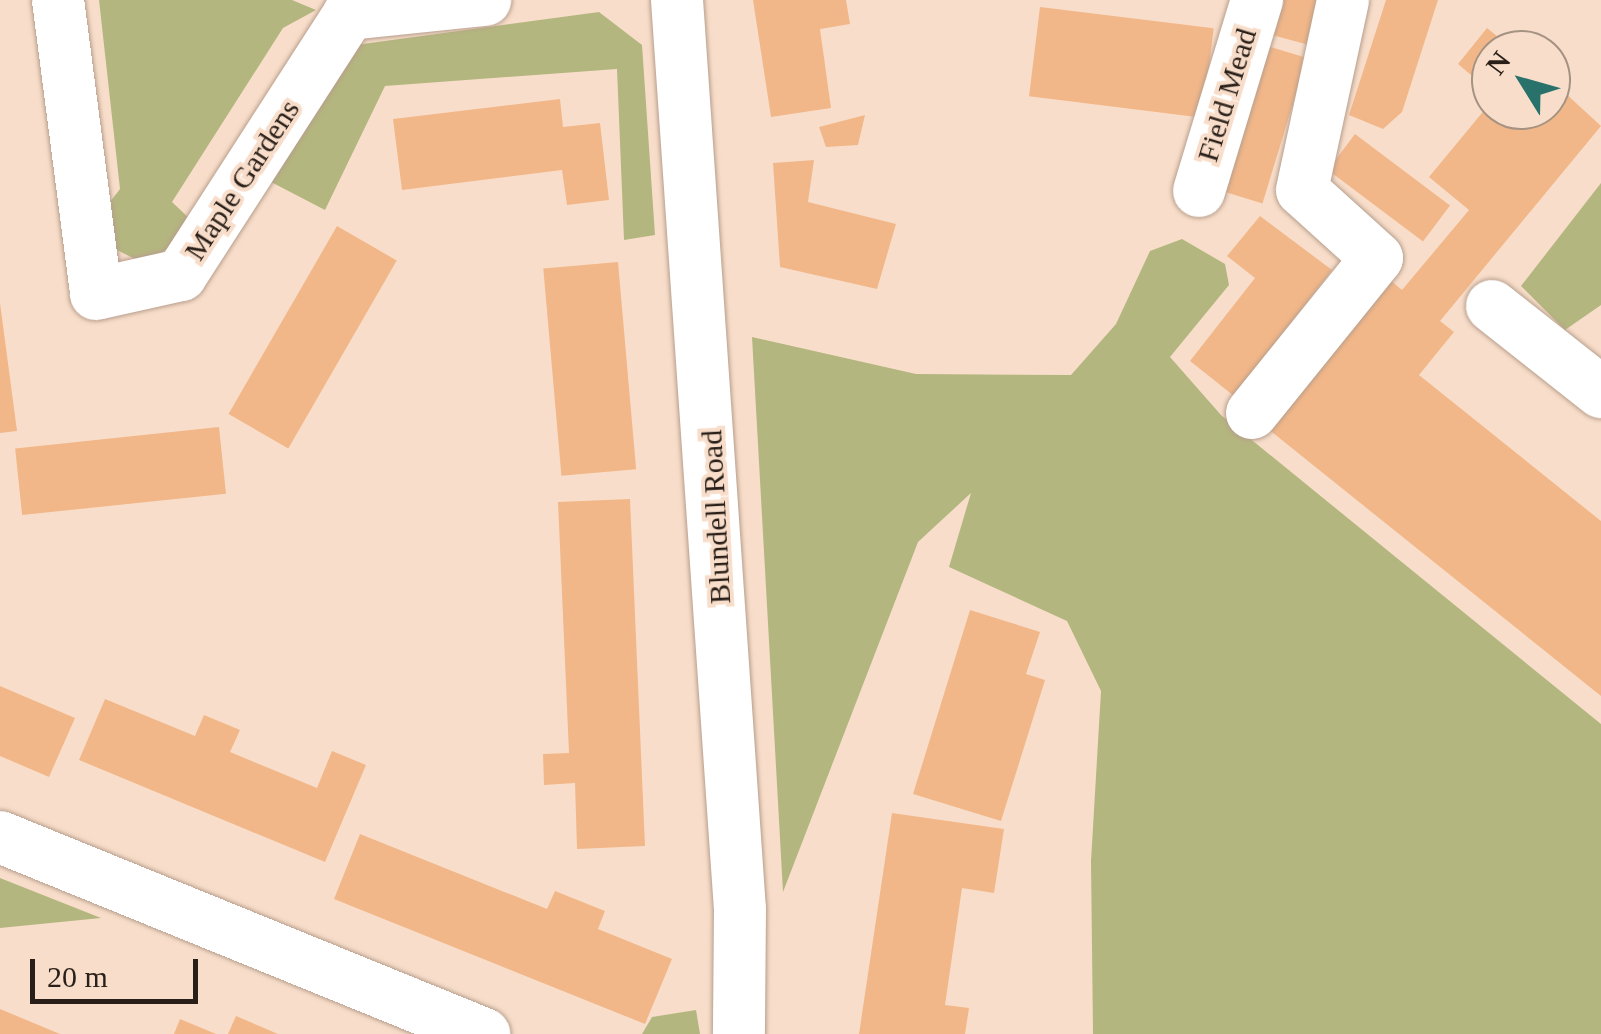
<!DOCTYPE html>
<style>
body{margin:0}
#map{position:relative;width:1601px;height:1034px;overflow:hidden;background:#f8deca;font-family:"Times New Roman",serif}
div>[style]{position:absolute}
.green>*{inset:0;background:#b4b67f}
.building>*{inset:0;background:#f2b789;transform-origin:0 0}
.roads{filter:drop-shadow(0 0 2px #b79e8c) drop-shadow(0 0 2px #b79e8c)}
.minor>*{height:52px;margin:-26px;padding:0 26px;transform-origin:26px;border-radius:26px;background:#fff}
span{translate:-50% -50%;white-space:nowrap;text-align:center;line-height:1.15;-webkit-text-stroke:8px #f8deca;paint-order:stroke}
.street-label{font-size:30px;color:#291f18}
.north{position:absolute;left:1471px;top:30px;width:100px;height:100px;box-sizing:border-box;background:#f8deca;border:2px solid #a59283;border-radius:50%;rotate:307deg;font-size:28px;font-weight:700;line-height:40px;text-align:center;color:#291f18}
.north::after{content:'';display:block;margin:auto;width:35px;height:45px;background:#29716b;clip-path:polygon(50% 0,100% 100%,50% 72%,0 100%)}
.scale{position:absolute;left:30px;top:959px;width:168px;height:45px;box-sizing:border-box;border:5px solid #291f18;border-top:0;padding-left:12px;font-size:30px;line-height:35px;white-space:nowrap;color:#291f18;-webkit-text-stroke:8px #f8deca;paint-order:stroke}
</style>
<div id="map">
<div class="green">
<div style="clip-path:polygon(99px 0,292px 0,316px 10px,283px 28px,172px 202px,190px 219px,174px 245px,143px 263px,105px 244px,103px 211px,120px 189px)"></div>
<div style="clip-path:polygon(599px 12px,642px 45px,655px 235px,624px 240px,617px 69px,385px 86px,325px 210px,271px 182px,348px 46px)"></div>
<div style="clip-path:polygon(1601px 183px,1601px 305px,1565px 330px,1521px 286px)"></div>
<div style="clip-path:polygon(1182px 239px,1225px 264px,1229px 285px,1170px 357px,1221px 415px,1601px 724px,1601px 1034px,1093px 1034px,1091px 861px,1101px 691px,1067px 621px,949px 567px,971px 493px,918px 542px,783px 892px,752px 337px,916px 374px,1071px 375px,1116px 324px,1150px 251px)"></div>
<div style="clip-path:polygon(0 878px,101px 918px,0 928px)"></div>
<div style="clip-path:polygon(696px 1010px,700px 1034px,642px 1034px,652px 1017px)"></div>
</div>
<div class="building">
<div style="clip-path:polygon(753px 0,846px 0,850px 24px,820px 29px,831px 108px,771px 117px)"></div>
<div style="clip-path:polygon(1281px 0,1321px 0,1309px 45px,1272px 35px)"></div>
<div style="clip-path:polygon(1386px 0,1438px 0,1402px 112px,1383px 129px,1349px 115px)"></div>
<div style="left:1040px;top:7px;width:175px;height:90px;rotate:7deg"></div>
<div style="clip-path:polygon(1487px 28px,1514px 50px,1491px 50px,1491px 92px,1458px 64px)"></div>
<div style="left:1261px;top:44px;width:48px;height:152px;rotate:17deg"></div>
<div style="clip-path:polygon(1551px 80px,1601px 126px,1440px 321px,1454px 332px,1419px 375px,1601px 521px,1601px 696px,1268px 429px,1389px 279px,1402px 290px,1469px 210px,1429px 177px,1491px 102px,1491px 110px,1551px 110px)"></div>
<div style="clip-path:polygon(560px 99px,563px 127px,600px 123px,609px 200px,567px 205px,562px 170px,402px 190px,393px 119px)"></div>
<div style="clip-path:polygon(865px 115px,858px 145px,826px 147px,819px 127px)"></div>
<div style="left:1355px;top:134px;width:119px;height:45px;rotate:37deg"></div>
<div style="clip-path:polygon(814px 160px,808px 202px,896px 224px,877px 289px,780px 267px,773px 163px)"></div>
<div style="clip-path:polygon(1260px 216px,1332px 270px,1234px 396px,1190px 361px,1255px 278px,1227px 256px)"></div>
<div style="left:337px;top:226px;width:69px;height:217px;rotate:30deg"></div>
<div style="left:618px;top:262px;width:208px;height:75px;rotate:85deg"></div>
<div style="clip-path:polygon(0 303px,17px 431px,0 433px)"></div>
<div style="left:219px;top:427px;width:67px;height:205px;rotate:84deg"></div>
<div style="clip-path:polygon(630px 499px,645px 846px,577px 849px,575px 783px,544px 785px,543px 754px,569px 753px,558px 502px)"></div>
<div style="clip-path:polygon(970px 610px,1040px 632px,1026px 674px,1045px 680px,1001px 821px,913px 794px)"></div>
<div style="clip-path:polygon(0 686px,75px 718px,49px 777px,0 756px)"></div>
<div style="clip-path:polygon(105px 699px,195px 736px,204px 715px,240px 730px,230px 752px,317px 788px,332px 751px,366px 765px,325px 862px,79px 760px)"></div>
<div style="clip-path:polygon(892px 813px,1004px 829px,994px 893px,962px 888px,945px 1005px,969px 1008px,965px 1034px,859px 1034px)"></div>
<div style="clip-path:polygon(360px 834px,547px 909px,555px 891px,605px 911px,598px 929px,672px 959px,645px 1024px,334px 899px)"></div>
<div style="clip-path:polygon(0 1009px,60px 1034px,0 1034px)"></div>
<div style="clip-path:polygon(236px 1016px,278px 1034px,228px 1034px)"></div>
<div style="clip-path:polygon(180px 1019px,216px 1034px,174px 1034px)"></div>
</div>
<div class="roads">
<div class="minor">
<div style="left:58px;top:0;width:296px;rotate:82.6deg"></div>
<div style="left:96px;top:294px;width:87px;rotate:-12.6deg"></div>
<div style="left:181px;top:275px;width:310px;rotate:-57.2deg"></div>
<div style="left:677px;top:0;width:911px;rotate:86.04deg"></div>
<div style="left:740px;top:909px;width:125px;rotate:90.5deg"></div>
<div style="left:349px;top:14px;width:137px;rotate:-5.9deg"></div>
<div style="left:1199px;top:191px;width:200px;rotate:-73.1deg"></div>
<div style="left:1492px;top:306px;width:139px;rotate:38.3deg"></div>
<div style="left:1252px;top:413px;width:199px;rotate:-51.1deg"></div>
<div style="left:1377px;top:258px;width:101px;rotate:-137.8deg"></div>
<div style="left:1302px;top:190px;width:194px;rotate:-77.8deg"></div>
<div style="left:0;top:837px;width:523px;rotate:22.15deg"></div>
</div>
</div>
<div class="street-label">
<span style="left:1227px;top:95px;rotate:-73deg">Field Mead</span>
<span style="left:242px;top:180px;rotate:-57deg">Maple Gardens</span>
<span style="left:716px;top:517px;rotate:-93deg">Blundell Road</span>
</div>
<div class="north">N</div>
<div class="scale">20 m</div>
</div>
